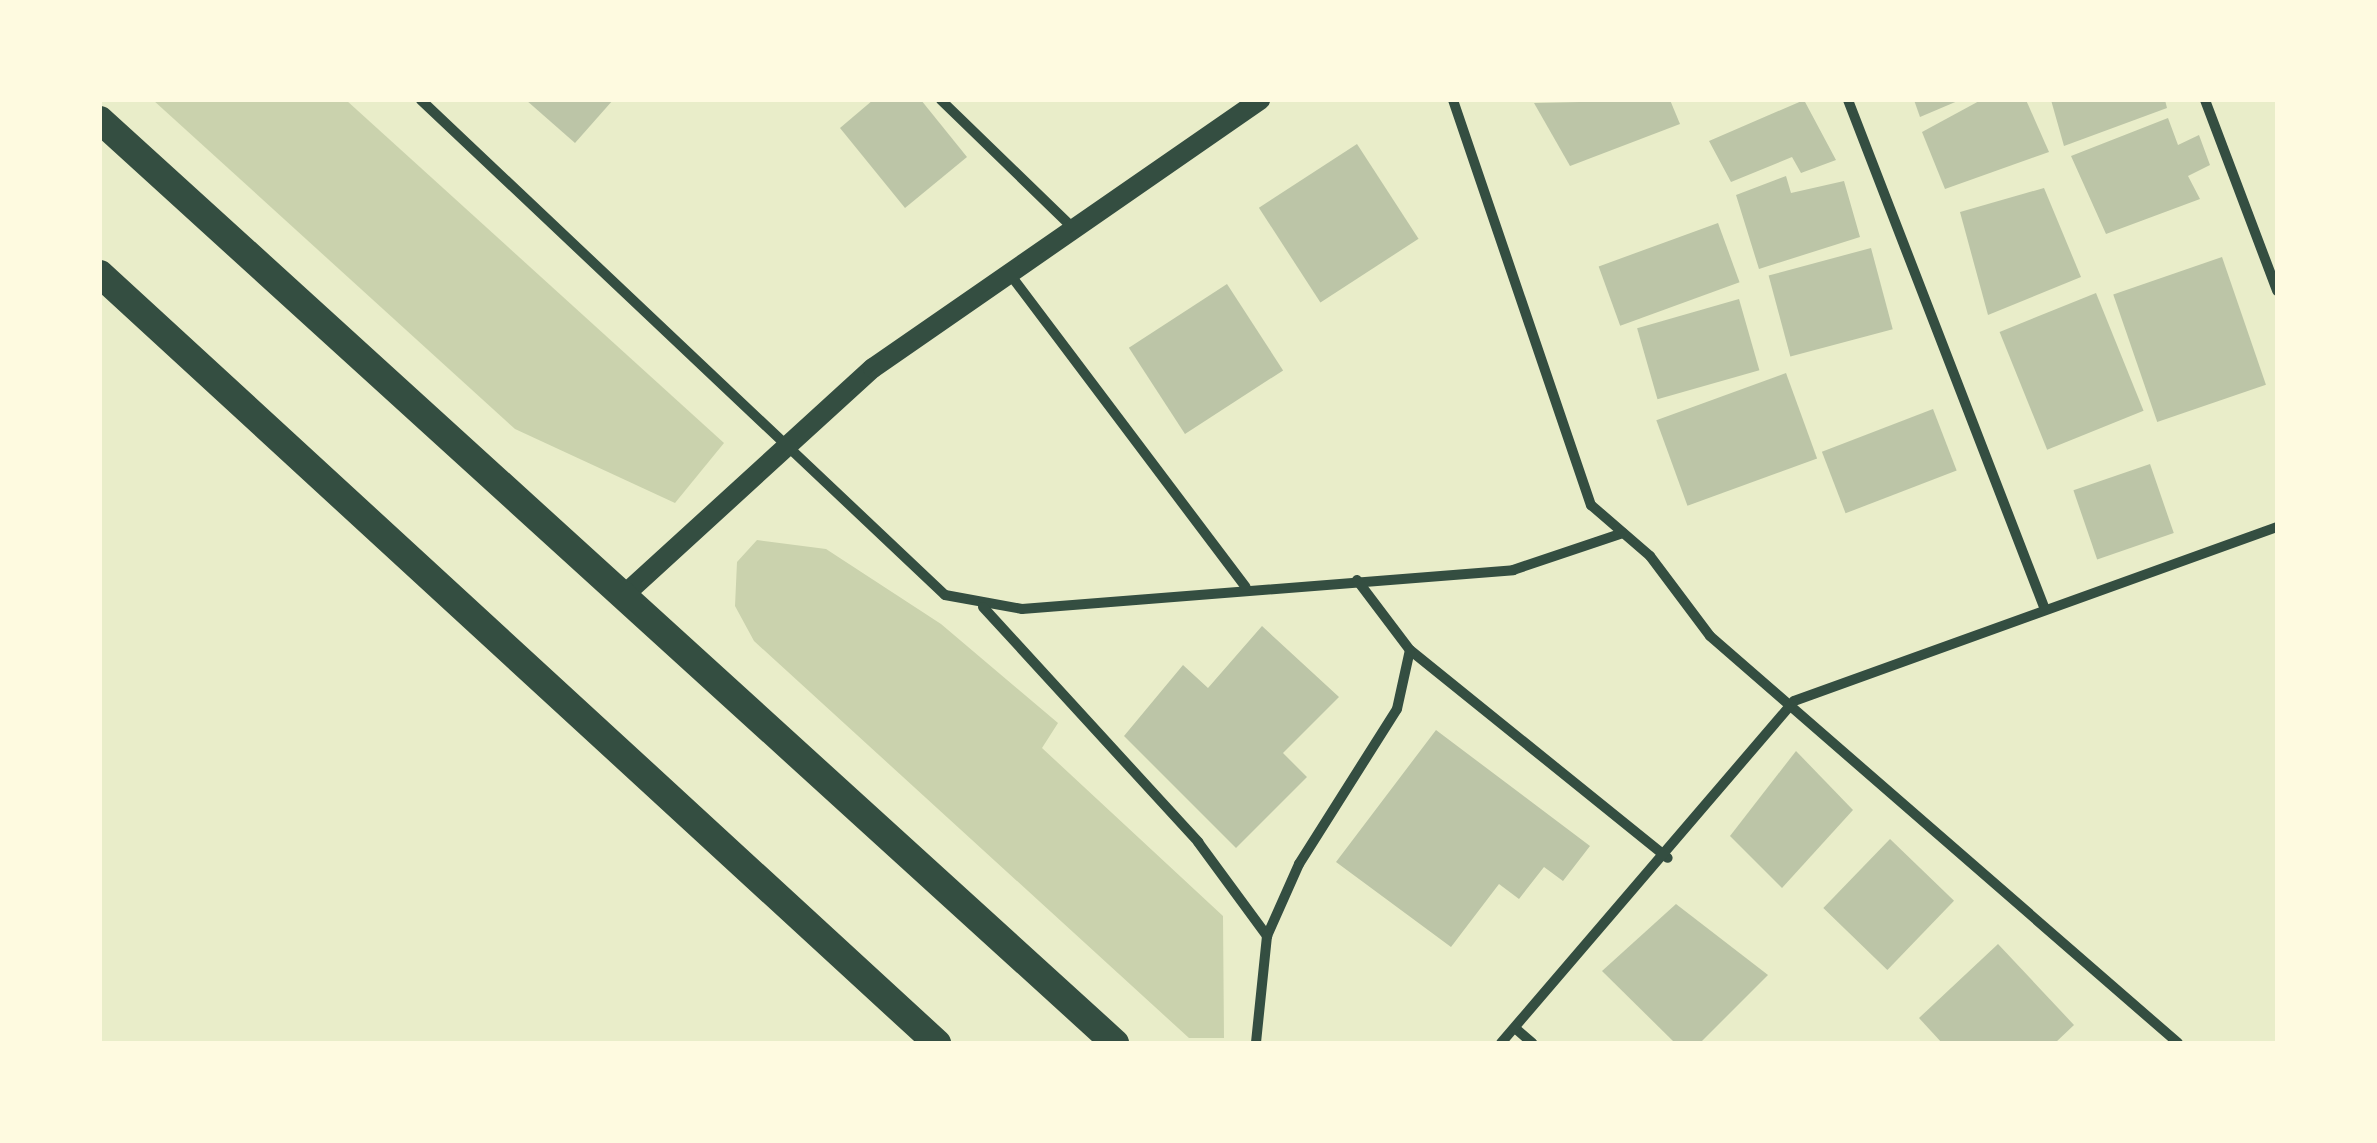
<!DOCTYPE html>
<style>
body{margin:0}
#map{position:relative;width:2377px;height:1143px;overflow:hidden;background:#e9edc9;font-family:"DM Sans",sans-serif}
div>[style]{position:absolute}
.green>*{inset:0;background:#cad2ad}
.building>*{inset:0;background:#bcc5a7;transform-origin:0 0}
.minor>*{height:10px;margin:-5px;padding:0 5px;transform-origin:5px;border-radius:5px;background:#344e41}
.secondary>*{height:20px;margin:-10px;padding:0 10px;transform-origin:10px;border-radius:10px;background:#344e41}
.trunk>*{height:28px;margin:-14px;padding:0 14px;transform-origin:14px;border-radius:14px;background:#344e41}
span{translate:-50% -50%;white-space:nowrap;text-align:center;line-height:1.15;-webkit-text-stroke:9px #fefae0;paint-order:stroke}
.frame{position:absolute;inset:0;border:102px solid #fefae0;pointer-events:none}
</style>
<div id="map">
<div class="green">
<div style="clip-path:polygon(153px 100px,346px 100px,724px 443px,675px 503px,515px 429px)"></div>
<div style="clip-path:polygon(757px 540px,826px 549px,941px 624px,1058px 723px,1042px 748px,1223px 916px,1224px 1038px,1189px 1038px,754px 641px,735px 606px,737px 562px)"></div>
</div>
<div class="building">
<div style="clip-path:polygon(526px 100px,613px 100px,575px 143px)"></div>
<div style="clip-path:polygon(873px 100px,921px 100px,967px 157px,905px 208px,840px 128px)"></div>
<div style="clip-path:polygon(1670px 100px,1680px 124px,1570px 166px,1534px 103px)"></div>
<div style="clip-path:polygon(1804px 100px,1836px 160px,1801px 173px,1792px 157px,1731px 182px,1709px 141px)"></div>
<div style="clip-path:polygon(1914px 100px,1960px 100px,1920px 117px)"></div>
<div style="clip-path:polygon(1981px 100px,2026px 100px,2049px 152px,1945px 189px,1922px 132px)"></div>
<div style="clip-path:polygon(2051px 100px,2165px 100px,2167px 108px,2064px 146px)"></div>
<div style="clip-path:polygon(2168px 118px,2178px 145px,2199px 135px,2210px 165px,2188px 176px,2200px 199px,2106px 234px,2071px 156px)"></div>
<div style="left:1357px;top:144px;width:113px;height:117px;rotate:57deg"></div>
<div style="clip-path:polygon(1786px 176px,1791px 193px,1844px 181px,1860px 237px,1759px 269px,1736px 195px)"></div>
<div style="clip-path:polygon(2044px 188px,2081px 277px,1988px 315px,1960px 212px)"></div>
<div style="left:1718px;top:223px;width:63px;height:127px;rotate:70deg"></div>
<div style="left:1871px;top:248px;width:84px;height:106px;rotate:75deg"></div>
<div style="left:2222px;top:257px;width:135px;height:115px;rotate:71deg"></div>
<div style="left:1227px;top:284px;width:103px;height:117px;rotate:57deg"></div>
<div style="left:2096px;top:293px;width:127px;height:104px;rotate:68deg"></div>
<div style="left:1739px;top:299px;width:74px;height:106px;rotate:74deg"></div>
<div style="left:1786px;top:373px;width:91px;height:138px;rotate:70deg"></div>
<div style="left:1933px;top:409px;width:66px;height:119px;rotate:69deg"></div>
<div style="left:2150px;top:464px;width:73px;height:81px;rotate:71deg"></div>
<div style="clip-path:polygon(1262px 626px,1339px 697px,1283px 753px,1307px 777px,1236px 848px,1124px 736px,1183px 665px,1208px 688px)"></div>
<div style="clip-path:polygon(1436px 730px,1590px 846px,1563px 881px,1544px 867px,1519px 899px,1499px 884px,1451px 947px,1336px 862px)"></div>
<div style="clip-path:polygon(1796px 751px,1853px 810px,1782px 888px,1730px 836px)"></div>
<div style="left:1890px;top:839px;width:89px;height:96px;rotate:44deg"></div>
<div style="clip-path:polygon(1676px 904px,1768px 975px,1700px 1043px,1675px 1043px,1602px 971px)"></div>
<div style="clip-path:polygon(1998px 944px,2074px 1025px,2055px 1043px,1942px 1043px,1919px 1018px)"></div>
</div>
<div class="minor">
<div style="left:421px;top:100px;width:721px;rotate:43.37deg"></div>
<div style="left:945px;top:595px;width:78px;rotate:10.3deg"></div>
<div style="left:1022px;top:609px;width:493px;rotate:-4.5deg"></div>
<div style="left:1513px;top:570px;width:116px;rotate:-18.6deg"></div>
<div style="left:941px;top:100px;width:184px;rotate:44.1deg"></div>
<div style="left:1453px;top:100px;width:428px;rotate:71.2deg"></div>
<div style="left:1591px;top:505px;width:78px;rotate:40.8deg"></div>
<div style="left:1650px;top:556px;width:100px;rotate:53.1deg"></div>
<div style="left:1710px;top:636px;width:620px;rotate:41.01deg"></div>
<div style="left:1848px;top:100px;width:544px;rotate:68.86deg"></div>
<div style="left:2205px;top:100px;width:204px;rotate:69.3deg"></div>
<div style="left:1009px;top:273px;width:393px;rotate:53deg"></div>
<div style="left:1357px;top:580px;width:88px;rotate:52.9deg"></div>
<div style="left:1410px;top:650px;width:331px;rotate:38.9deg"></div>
<div style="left:983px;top:607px;width:319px;rotate:47.5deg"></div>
<div style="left:1198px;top:842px;width:117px;rotate:53.7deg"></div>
<div style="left:1267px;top:936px;width:108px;rotate:95.9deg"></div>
<div style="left:1267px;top:936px;width:79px;rotate:-66deg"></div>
<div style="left:1299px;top:864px;width:183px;rotate:-57.7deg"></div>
<div style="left:1397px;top:709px;width:60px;rotate:-77.6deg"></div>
<div style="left:1515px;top:1028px;width:23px;rotate:41deg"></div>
<div style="left:1501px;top:1043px;width:450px;rotate:-49.4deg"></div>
<div style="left:1794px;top:701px;width:513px;rotate:-19.81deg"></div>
</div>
<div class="secondary">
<div style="left:623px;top:596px;width:338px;rotate:-42.4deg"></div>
<div style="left:873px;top:368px;width:471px;rotate:-34.7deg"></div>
</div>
<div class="trunk">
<div style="left:100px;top:120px;width:1372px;rotate:42.28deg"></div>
<div style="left:100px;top:274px;width:1137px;rotate:42.58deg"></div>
</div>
<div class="frame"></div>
</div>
